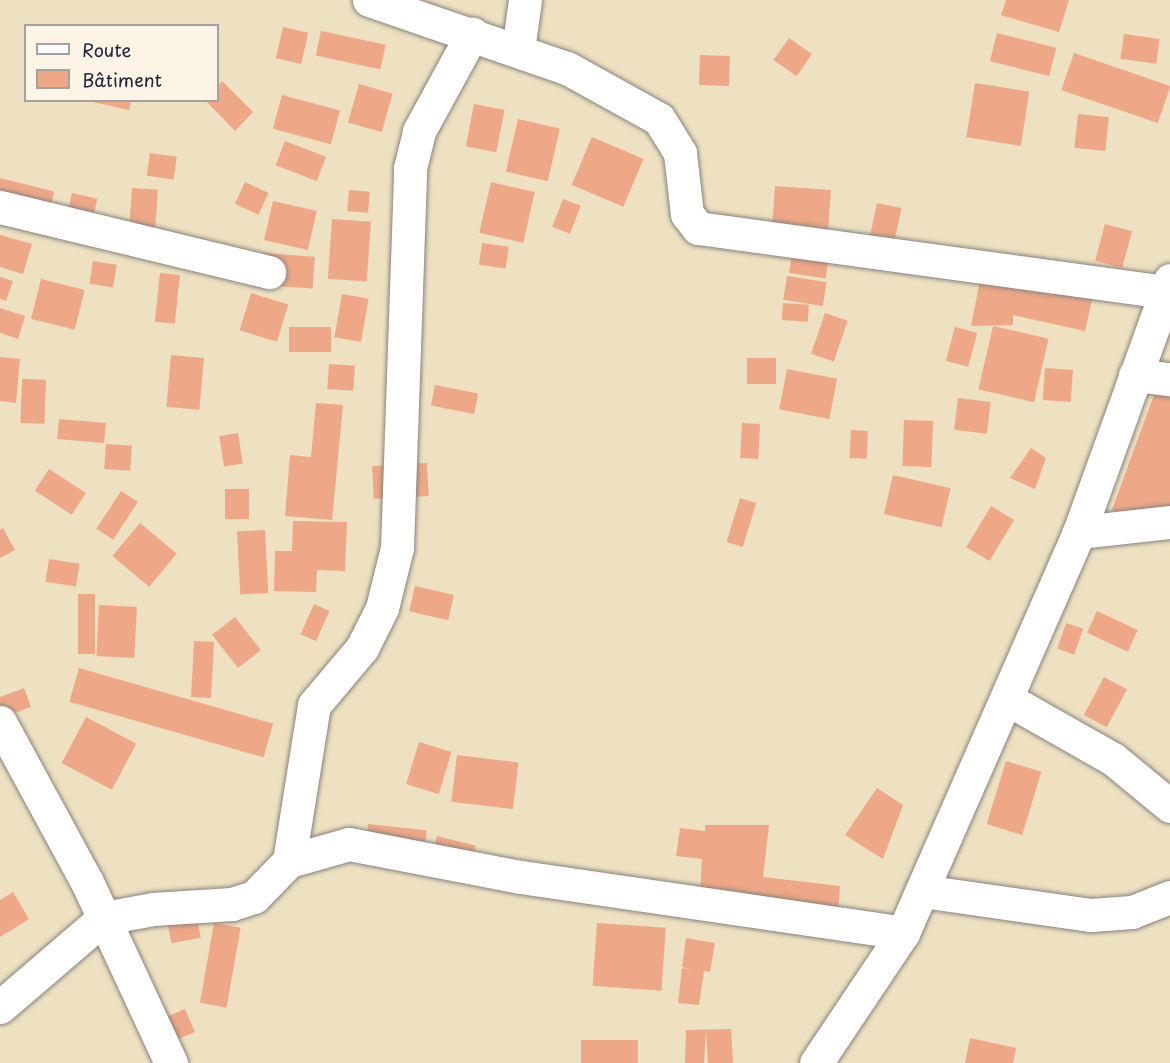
<!DOCTYPE html>
<meta charset="utf-8">
<style>
body{margin:0}
#map{position:relative;width:1170px;height:1063px;overflow:hidden;background:#ede1c1;font-family:"Playpen Sans",sans-serif}
div>[style]{position:absolute}
.building>*{inset:0;background:#eea787;transform-origin:0 0}
.roads{filter:drop-shadow(0 0 2px #88827e) drop-shadow(0 0 2px #88827e)}
.minor>*{height:33px;margin:-16.5px;padding:0 16.5px;transform-origin:16.5px;border-radius:16.5px;background:#fff}
span{translate:-50% -50%;white-space:nowrap;text-align:center;line-height:1.15;-webkit-text-stroke:6px #fcf5e5;paint-order:stroke}
.legend{position:absolute;left:24px;top:24px;width:195px;height:78px;box-sizing:border-box;background:#fcf5e5;border:2px solid #a5a1a1;margin:0;padding:8px 10px;list-style:none;font-size:18px;color:#22223b}
.legend li{display:flex;align-items:center;gap:12px;height:30px}
.legend b{width:30px;border:2px solid #a5a1a1}
</style>
<div id="map">
<div class="building">
<div style="clip-path:polygon(1006px 0,1069px 0,1059px 32px,1001px 15px)"></div>
<div style="left:283px;top:27px;width:26px;height:32px;rotate:13deg"></div>
<div style="left:321px;top:31px;width:66px;height:25px;rotate:12deg"></div>
<div style="left:997px;top:33px;width:61px;height:29px;rotate:14deg"></div>
<div style="left:1124px;top:34px;width:36px;height:25px;rotate:8deg"></div>
<div style="left:789px;top:38px;width:28px;height:27px;rotate:35deg"></div>
<div style="left:1074px;top:53px;width:102px;height:39px;rotate:19deg"></div>
<div style="left:700px;top:55px;width:30px;height:30px;rotate:2deg"></div>
<div style="clip-path:polygon(222px 81px,253px 112px,235px 131px,205px 100px,218px 100px,218px 86px)"></div>
<div style="left:975px;top:83px;width:55px;height:55px;rotate:9deg"></div>
<div style="left:359px;top:84px;width:35px;height:40px;rotate:16deg"></div>
<div style="left:282px;top:95px;width:60px;height:35px;rotate:15deg"></div>
<div style="clip-path:polygon(84px 100px,131px 100px,129px 110px)"></div>
<div style="left:474px;top:104px;width:31px;height:43px;rotate:11deg"></div>
<div style="left:1078px;top:114px;width:31px;height:34px;rotate:6deg"></div>
<div style="left:518px;top:119px;width:43px;height:54px;rotate:13deg"></div>
<div style="left:592px;top:137px;width:56px;height:52px;rotate:23deg"></div>
<div style="left:285px;top:141px;width:44px;height:26px;rotate:21deg"></div>
<div style="left:150px;top:153px;width:27px;height:23px;rotate:8deg"></div>
<div style="left:0;top:178px;width:56px;height:26px;rotate:14deg"></div>
<div style="left:245px;top:182px;width:26px;height:24px;rotate:25deg"></div>
<div style="left:491px;top:182px;width:45px;height:52px;rotate:13deg"></div>
<div style="left:775px;top:186px;width:56px;height:54px;rotate:4deg"></div>
<div style="left:132px;top:188px;width:26px;height:40px;rotate:4deg"></div>
<div style="left:349px;top:190px;width:21px;height:21px;rotate:5deg"></div>
<div style="left:72px;top:193px;width:26px;height:27px;rotate:13deg"></div>
<div style="left:563px;top:199px;width:19px;height:30px;rotate:21deg"></div>
<div style="left:273px;top:201px;width:45px;height:40px;rotate:13deg"></div>
<div style="left:877px;top:203px;width:25px;height:44px;rotate:12deg"></div>
<div style="left:332px;top:219px;width:39px;height:60px;rotate:4deg"></div>
<div style="left:1105px;top:224px;width:28px;height:38px;rotate:15deg"></div>
<div style="clip-path:polygon(0 235px,32px 244px,23px 274px,0 267px)"></div>
<div style="left:482px;top:243px;width:27px;height:22px;rotate:8deg"></div>
<div style="left:262px;top:253px;width:53px;height:32px;rotate:4deg"></div>
<div style="left:792px;top:254px;width:37px;height:19px;rotate:9deg"></div>
<div style="left:93px;top:261px;width:24px;height:23px;rotate:9deg"></div>
<div style="left:160px;top:273px;width:20px;height:49px;rotate:6deg"></div>
<div style="left:787px;top:276px;width:40px;height:24px;rotate:9deg"></div>
<div style="clip-path:polygon(0 277px,13px 281px,6px 301px,0 299px)"></div>
<div style="left:41px;top:279px;width:45px;height:41px;rotate:14deg"></div>
<div style="clip-path:polygon(980px 280px,1093px 296px,1085px 331px,1013px 315px,1013px 325px,971px 326px)"></div>
<div style="left:251px;top:293px;width:39px;height:39px;rotate:17deg"></div>
<div style="left:342px;top:294px;width:27px;height:44px;rotate:10deg"></div>
<div style="left:783px;top:303px;width:26px;height:17px;rotate:4deg"></div>
<div style="clip-path:polygon(0 308px,25px 316px,18px 339px,0 333px)"></div>
<div style="left:825px;top:313px;width:24px;height:43px;rotate:19deg"></div>
<div style="left:993px;top:326px;width:57px;height:65px;rotate:13deg"></div>
<div style="left:289px;top:327px;width:42px;height:25px"></div>
<div style="left:955px;top:327px;width:23px;height:35px;rotate:15deg"></div>
<div style="left:171px;top:355px;width:33px;height:52px;rotate:5deg"></div>
<div style="clip-path:polygon(0 357px,20px 359px,16px 403px,0 401px)"></div>
<div style="left:747px;top:358px;width:29px;height:26px"></div>
<div style="left:329px;top:364px;width:26px;height:25px;rotate:4deg"></div>
<div style="left:1045px;top:368px;width:28px;height:32px;rotate:4deg"></div>
<div style="left:787px;top:369px;width:51px;height:41px;rotate:11deg"></div>
<div style="clip-path:polygon(1163px 370px,1170px 372px,1170px 531px,1112px 510px)"></div>
<div style="left:22px;top:379px;width:24px;height:44px;rotate:2deg"></div>
<div style="left:435px;top:385px;width:44px;height:21px;rotate:11deg"></div>
<div style="left:958px;top:398px;width:33px;height:32px;rotate:7deg"></div>
<div style="clip-path:polygon(316px 403px,343px 405px,332px 520px,285px 516px,290px 455px,311px 457px)"></div>
<div style="left:59px;top:419px;width:47px;height:20px;rotate:5deg"></div>
<div style="left:904px;top:420px;width:29px;height:46px;rotate:2deg"></div>
<div style="left:742px;top:423px;width:18px;height:35px;rotate:3deg"></div>
<div style="left:851px;top:430px;width:17px;height:28px;rotate:3deg"></div>
<div style="left:238px;top:433px;width:31px;height:19px;rotate:81deg"></div>
<div style="left:106px;top:444px;width:26px;height:25px;rotate:4deg"></div>
<div style="clip-path:polygon(1031px 448px,1046px 458px,1035px 489px,1010px 478px)"></div>
<div style="left:427px;top:463px;width:33px;height:55px;rotate:87deg"></div>
<div style="left:49px;top:469px;width:44px;height:26px;rotate:33deg"></div>
<div style="left:893px;top:475px;width:59px;height:40px;rotate:13deg"></div>
<div style="left:249px;top:489px;width:30px;height:24px;rotate:90deg"></div>
<div style="left:121px;top:491px;width:20px;height:45px;rotate:33deg"></div>
<div style="left:740px;top:498px;width:17px;height:46px;rotate:17deg"></div>
<div style="left:991px;top:506px;width:27px;height:48px;rotate:31deg"></div>
<div style="clip-path:polygon(293px 521px,347px 522px,345px 571px,317px 570px,316px 592px,274px 591px,275px 551px,292px 551px)"></div>
<div style="left:140px;top:523px;width:48px;height:43px;rotate:40deg"></div>
<div style="clip-path:polygon(3px 528px,15px 550px,0 558px,0 530px)"></div>
<div style="left:265px;top:530px;width:63px;height:28px;rotate:87deg"></div>
<div style="left:49px;top:559px;width:31px;height:23px;rotate:9deg"></div>
<div style="left:415px;top:586px;width:40px;height:26px;rotate:13deg"></div>
<div style="left:78px;top:594px;width:17px;height:60px"></div>
<div style="left:314px;top:604px;width:17px;height:33px;rotate:24deg"></div>
<div style="left:99px;top:605px;width:38px;height:51px;rotate:3deg"></div>
<div style="left:1097px;top:611px;width:45px;height:24px;rotate:25deg"></div>
<div style="left:235px;top:617px;width:42px;height:29px;rotate:52deg"></div>
<div style="left:1066px;top:623px;width:18px;height:27px;rotate:19deg"></div>
<div style="left:194px;top:641px;width:20px;height:56px;rotate:3deg"></div>
<div style="left:79px;top:668px;width:202px;height:35px;rotate:16deg"></div>
<div style="left:1104px;top:677px;width:26px;height:43px;rotate:28deg"></div>
<div style="clip-path:polygon(24px 688px,31px 707px,0 718px,0 697px)"></div>
<div style="left:86px;top:717px;width:57px;height:52px;rotate:28deg"></div>
<div style="left:419px;top:742px;width:34px;height:44px;rotate:17deg"></div>
<div style="left:457px;top:755px;width:62px;height:47px;rotate:7deg"></div>
<div style="left:1006px;top:761px;width:37px;height:66px;rotate:17deg"></div>
<div style="clip-path:polygon(877px 788px,903px 805px,883px 859px,845px 835px)"></div>
<div style="left:368px;top:824px;width:59px;height:30px;rotate:6deg"></div>
<div style="clip-path:polygon(705px 825px,769px 825px,763px 877px,840px 886px,838px 915px,700px 894px,702px 859px,676px 856px,680px 828px,705px 831px)"></div>
<div style="left:437px;top:836px;width:40px;height:23px;rotate:14deg"></div>
<div style="clip-path:polygon(13px 892px,29px 919px,0 937px,0 900px)"></div>
<div style="left:197px;top:918px;width:20px;height:30px;rotate:79deg"></div>
<div style="left:214px;top:923px;width:27px;height:81px;rotate:10deg"></div>
<div style="left:597px;top:923px;width:69px;height:63px;rotate:4deg"></div>
<div style="clip-path:polygon(686px 938px,715px 943px,710px 972px,704px 971px,699px 1005px,678px 1003px,682px 968px,693px 970px,682px 967px)"></div>
<div style="left:185px;top:1009px;width:25px;height:47px;rotate:67deg"></div>
<div style="clip-path:polygon(731px 1029px,733px 1063px,708px 1063px,706px 1031px,704px 1063px,685px 1063px,686px 1030px)"></div>
<div style="clip-path:polygon(970px 1038px,1016px 1048px,1013px 1063px,965px 1063px)"></div>
<div style="left:581px;top:1040px;width:57px;height:23px"></div>
</div>
<div class="roads">
<div class="minor">
<div style="left:369px;top:0;width:209px;rotate:19deg"></div>
<div style="left:567px;top:68px;width:105px;rotate:29deg"></div>
<div style="left:659px;top:119px;width:40px;rotate:58deg"></div>
<div style="left:680px;top:153px;width:61px;rotate:83.5deg"></div>
<div style="left:687px;top:214px;width:18px;rotate:52deg"></div>
<div style="left:698px;top:228px;width:471px;rotate:7.8deg"></div>
<div style="left:518px;top:50px;width:50px;rotate:-82deg"></div>
<div style="left:0;top:207px;width:277px;rotate:13.6deg"></div>
<div style="left:1135px;top:375px;width:35px;rotate:7deg"></div>
<div style="left:1079px;top:532px;width:92px;rotate:-6.3deg"></div>
<div style="left:1007px;top:699px;width:122px;rotate:29.5deg"></div>
<div style="left:1113px;top:759px;width:74px;rotate:39.5deg"></div>
<div style="left:0;top:722px;width:182px;rotate:61.5deg"></div>
<div style="left:87px;top:882px;width:200px;rotate:65.1deg"></div>
<div style="left:289px;top:861px;width:158px;rotate:-80.9deg"></div>
<div style="left:314px;top:705px;width:75px;rotate:-49.9deg"></div>
<div style="left:362px;top:648px;width:45px;rotate:-63.4deg"></div>
<div style="left:382px;top:608px;width:62px;rotate:-76deg"></div>
<div style="left:397px;top:548px;width:380px;rotate:-88deg"></div>
<div style="left:410px;top:168px;width:38px;rotate:-76deg"></div>
<div style="left:419px;top:131px;width:111px;rotate:-61.3deg"></div>
<div style="left:922px;top:891px;width:171px;rotate:8.1deg"></div>
<div style="left:1091px;top:915px;width:41px;rotate:-4.2deg"></div>
<div style="left:1132px;top:912px;width:41px;rotate:-21.5deg"></div>
<div style="left:0;top:1007px;width:137px;rotate:-40.6deg"></div>
<div style="left:104px;top:918px;width:50px;rotate:-10.4deg"></div>
<div style="left:153px;top:909px;width:79px;rotate:-3.6deg"></div>
<div style="left:232px;top:904px;width:23px;rotate:-18deg"></div>
<div style="left:254px;top:897px;width:50px;rotate:-45.8deg"></div>
<div style="left:289px;top:861px;width:62px;rotate:-15.8deg"></div>
<div style="left:349px;top:844px;width:175px;rotate:10.9deg"></div>
<div style="left:521px;top:877px;width:386px;rotate:8.3deg"></div>
<div style="left:816px;top:1063px;width:156px;rotate:-56.2deg"></div>
<div style="left:903px;top:933px;width:438px;rotate:-66.3deg"></div>
<div style="left:1079px;top:532px;width:268px;rotate:-70.1deg"></div>
</div>
</div>
<ul class="legend">
<li><b style="height:8px;background:#fff"></b>Route</li>
<li><b style="height:16px;background:#eea787"></b>Bâtiment</li>
</ul>
</div>
